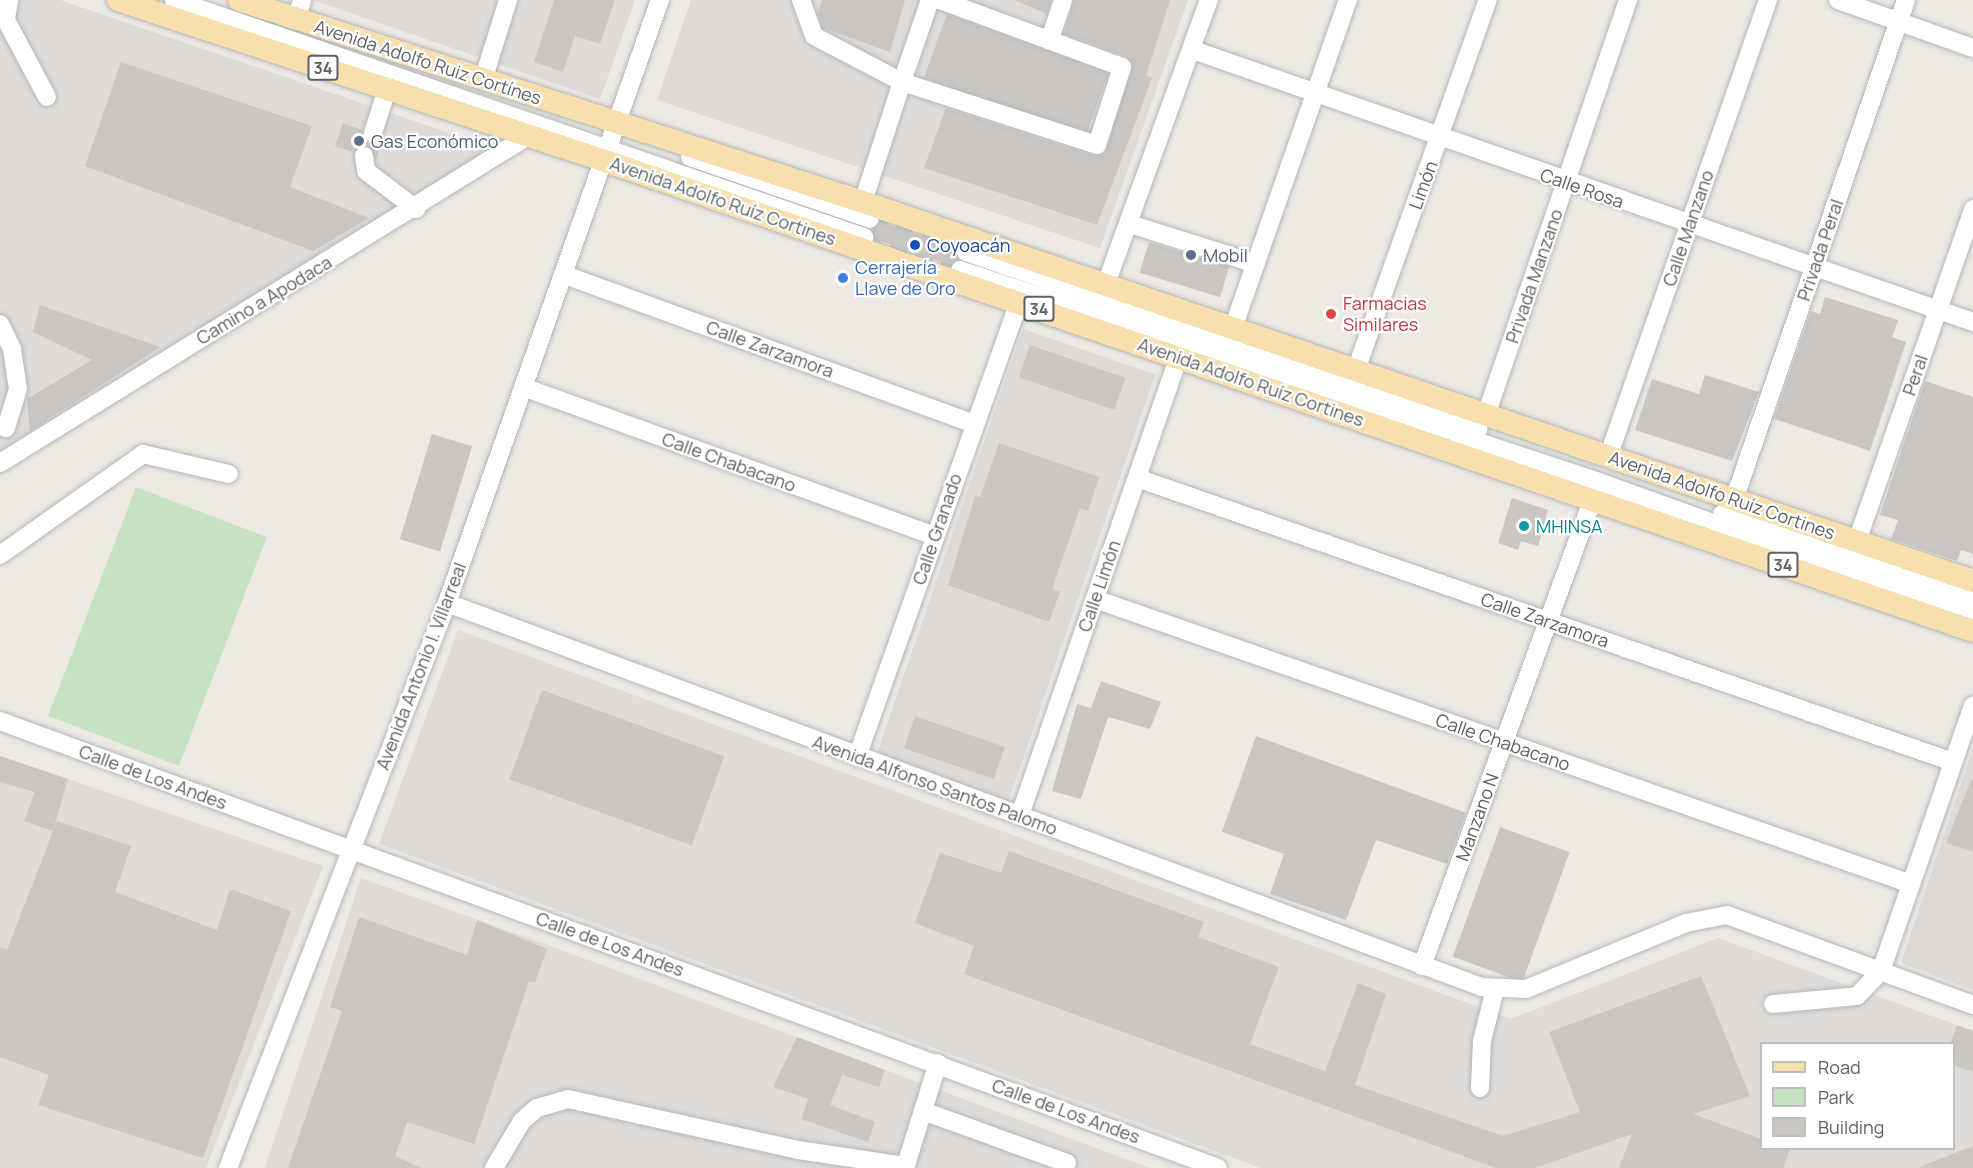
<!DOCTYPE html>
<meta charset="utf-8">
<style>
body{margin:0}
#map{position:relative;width:1973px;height:1168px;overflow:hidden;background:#ede9e3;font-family:Manrope,sans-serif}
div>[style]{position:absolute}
.industrial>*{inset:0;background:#dedbd8}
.education>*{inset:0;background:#dfdad5;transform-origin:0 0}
.green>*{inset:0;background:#c7e2c2;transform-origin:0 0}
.building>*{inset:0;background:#cac6c2;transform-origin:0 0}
.minor-tunnel>*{height:18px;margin-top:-9px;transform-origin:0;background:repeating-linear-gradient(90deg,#c8c7c3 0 18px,transparent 0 27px)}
.roads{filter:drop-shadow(0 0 2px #b4b6b9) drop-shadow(0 0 2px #b4b6b9)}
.minor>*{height:18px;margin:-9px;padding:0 9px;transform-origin:9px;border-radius:9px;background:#fff}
.major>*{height:22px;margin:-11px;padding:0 11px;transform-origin:11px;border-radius:11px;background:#f7dfae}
.dots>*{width:16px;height:16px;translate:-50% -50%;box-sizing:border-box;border:3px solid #fff;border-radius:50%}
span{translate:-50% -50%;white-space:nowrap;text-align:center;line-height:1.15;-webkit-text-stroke:4.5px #fff;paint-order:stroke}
.shield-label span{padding:2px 4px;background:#fff;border:2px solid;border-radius:4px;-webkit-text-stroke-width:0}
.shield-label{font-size:16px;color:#5b6063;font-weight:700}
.street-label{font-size:18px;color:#5b6063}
.service-label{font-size:18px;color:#4e5e75}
.left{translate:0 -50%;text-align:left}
.transit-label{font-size:18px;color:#164399}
.shop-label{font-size:18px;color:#366cbe}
.health-label{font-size:18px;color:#be3a42}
.culture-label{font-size:18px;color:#0d838f}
.legend{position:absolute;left:1760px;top:1042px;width:195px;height:108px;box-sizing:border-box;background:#fff;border:2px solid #bdbfc1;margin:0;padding:8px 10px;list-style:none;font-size:18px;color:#5b6063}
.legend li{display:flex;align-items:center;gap:12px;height:30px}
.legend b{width:30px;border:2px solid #bdbfc1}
</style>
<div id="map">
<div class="industrial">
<div style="clip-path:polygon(0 0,60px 0,493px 148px,0 452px)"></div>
<div style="clip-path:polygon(313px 0,635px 0,600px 99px)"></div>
<div style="clip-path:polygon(691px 0,1188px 0,1100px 248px,657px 100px)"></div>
<div style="clip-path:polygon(evenodd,458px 630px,1511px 1019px,1718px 938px,1973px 1031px,1973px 1168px,1261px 1168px,379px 844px,458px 630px,1762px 1044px,1954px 1044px,1954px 1148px,1762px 1148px,1762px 1044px)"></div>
<div style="clip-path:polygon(0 756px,323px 866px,206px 1168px,0 1168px)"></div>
<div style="clip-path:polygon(361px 878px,553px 947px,1150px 1168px,265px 1168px)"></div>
</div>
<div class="education">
<div style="left:1023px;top:329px;width:140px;height:450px;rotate:19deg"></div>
<div style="clip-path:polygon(1973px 748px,1973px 990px,1901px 963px)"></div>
</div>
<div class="green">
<div style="left:136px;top:487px;width:140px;height:245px;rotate:21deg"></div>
</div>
<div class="building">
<div style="clip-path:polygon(554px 0,615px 0,600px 44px,575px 36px,563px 72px,534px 62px)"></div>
<div style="clip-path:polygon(822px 0,905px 0,890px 52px,823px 28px,818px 13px)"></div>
<div style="clip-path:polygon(1014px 0,1051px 0,1047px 14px)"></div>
<div style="clip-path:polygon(1074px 0,1170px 0,1146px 76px,1152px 78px,1097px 225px,924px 168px,946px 108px,1094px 156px,1105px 153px,1133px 65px,1126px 56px,1064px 34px)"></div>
<div style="left:947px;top:14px;width:172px;height:68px;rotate:20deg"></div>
<div style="clip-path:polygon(121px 62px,312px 126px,290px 187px,369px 218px,313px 251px,85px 166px)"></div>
<div style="clip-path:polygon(343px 123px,362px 130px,369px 143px,383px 137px,376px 160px,368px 145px,353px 152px,335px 146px)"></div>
<div style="clip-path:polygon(881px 222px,956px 248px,957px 259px,950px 265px,875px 239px,873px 230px)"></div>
<div style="left:1149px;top:242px;width:84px;height:32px;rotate:17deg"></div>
<div style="clip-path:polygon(1825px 297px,1898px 320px,1892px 337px,1906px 342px,1870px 451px,1774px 419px,1811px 311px,1820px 314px)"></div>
<div style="clip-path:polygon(40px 305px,160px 347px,30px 431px,27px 399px,92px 360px,33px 332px)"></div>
<div style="left:1030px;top:345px;width:101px;height:34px;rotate:19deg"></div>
<div style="clip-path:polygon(1705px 375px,1759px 392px,1732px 461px,1635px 430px,1652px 379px,1699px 394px)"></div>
<div style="clip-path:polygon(1925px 381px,1973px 397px,1973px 554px,1961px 550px,1957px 561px,1891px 539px,1898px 520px,1880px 515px)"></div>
<div style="left:432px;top:434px;width:42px;height:110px;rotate:17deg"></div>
<div style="clip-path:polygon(999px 443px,1099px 477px,1088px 511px,1080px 508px,1052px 589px,1060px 592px,1049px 622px,948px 585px,975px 496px,980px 497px)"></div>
<div style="clip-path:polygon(1512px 498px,1548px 510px,1538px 546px,1521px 541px,1518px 550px,1498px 543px)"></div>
<div style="clip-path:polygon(1101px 681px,1161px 702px,1150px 729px,1108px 717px,1081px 799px,1052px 791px,1077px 704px,1091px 708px)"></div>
<div style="left:542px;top:690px;width:194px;height:95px;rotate:20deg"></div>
<div style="left:915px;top:716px;width:95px;height:34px;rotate:19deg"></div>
<div style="clip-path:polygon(1256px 736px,1466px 813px,1447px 864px,1376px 840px,1346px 920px,1270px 894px,1284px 854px,1222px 832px)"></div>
<div style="clip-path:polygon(0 756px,68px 779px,53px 831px,24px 821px,35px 792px,0 782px)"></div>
<div style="clip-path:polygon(1971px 780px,1973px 780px,1973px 852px,1946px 843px)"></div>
<div style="clip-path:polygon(57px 821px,131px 846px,115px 892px,217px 930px,230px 889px,291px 911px,203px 1158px,38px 1105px,49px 1075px,0 1057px,0 947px,7px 950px)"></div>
<div style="left:1500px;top:827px;width:74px;height:138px;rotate:20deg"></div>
<div style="clip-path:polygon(1009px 851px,1204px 922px,1198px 937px,1279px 967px,1250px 1044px,1325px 1071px,1358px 983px,1386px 994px,1355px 1085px,1503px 1136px,1580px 1112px,1549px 1032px,1701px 976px,1750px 1096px,1693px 1114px,1761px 1139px,1761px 1149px,1790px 1149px,1783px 1168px,1619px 1168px,1632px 1134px,1535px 1168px,1496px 1168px,964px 974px,974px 946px,915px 923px,940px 853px,1001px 873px)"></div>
<div style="clip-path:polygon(359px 917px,467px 955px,477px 920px,547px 949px,535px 983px,529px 981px,474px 1144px,407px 1122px,395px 1156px,421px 1168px,288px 1168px,342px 1011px,330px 1007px)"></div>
<div style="clip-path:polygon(1957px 1025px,1973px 1031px,1973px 1072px,1953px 1065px,1950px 1044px)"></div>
<div style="clip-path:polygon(797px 1037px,885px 1070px,879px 1087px,842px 1075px,830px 1105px,875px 1122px,868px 1142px,801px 1119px,808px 1099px,773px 1087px)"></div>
<div style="clip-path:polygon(1973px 1146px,1973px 1168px,1920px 1168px,1919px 1167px)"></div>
</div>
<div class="minor-tunnel">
<div style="left:364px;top:156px;width:25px;rotate:-69deg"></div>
<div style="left:870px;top:219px;width:102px;rotate:19deg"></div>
<div style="left:864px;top:237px;width:102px;rotate:19deg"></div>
</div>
<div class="roads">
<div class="minor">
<div style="left:9px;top:0;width:20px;rotate:99deg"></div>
<div style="left:6px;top:20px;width:87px;rotate:62deg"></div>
<div style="left:174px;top:0;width:730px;rotate:18.96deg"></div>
<div style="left:801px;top:0;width:38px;rotate:70deg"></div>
<div style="left:814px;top:36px;width:99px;rotate:27.6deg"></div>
<div style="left:902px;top:82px;width:126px;rotate:108deg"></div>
<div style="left:930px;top:0;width:87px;rotate:108.9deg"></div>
<div style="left:902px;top:82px;width:205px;rotate:17.9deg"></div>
<div style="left:1097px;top:145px;width:82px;rotate:-72.2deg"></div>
<div style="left:1122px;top:67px;width:194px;rotate:-159.8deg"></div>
<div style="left:1838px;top:0;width:143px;rotate:19.6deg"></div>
<div style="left:296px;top:19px;width:20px;rotate:-72deg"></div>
<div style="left:1050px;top:39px;width:41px;rotate:-71.6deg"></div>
<div style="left:1193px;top:50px;width:826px;rotate:19.22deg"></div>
<div style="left:483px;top:80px;width:84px;rotate:-72.6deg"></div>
<div style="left:373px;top:133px;width:46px;rotate:-72.3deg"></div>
<div style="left:364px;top:156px;width:15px;rotate:82deg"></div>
<div style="left:366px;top:171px;width:63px;rotate:37.2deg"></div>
<div style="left:690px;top:157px;width:190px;rotate:19deg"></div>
<div style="left:1130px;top:224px;width:132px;rotate:17.6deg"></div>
<div style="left:966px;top:252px;width:542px;rotate:19.07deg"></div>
<div style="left:960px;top:270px;width:673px;rotate:18.35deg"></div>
<div style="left:1599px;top:482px;width:398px;rotate:19.8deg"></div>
<div style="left:565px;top:275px;width:435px;rotate:20deg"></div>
<div style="left:1106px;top:284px;width:302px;rotate:-70.1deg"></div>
<div style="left:0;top:324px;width:28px;rotate:64deg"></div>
<div style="left:12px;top:349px;width:40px;rotate:81.5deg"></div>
<div style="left:18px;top:389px;width:41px;rotate:107.1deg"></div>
<div style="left:1233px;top:328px;width:348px;rotate:-70.7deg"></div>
<div style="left:1356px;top:370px;width:393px;rotate:-70.4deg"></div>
<div style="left:523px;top:387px;width:438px;rotate:19.9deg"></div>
<div style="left:1486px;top:415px;width:439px;rotate:-71.1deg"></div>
<div style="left:1608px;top:457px;width:484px;rotate:-70.7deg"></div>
<div style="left:0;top:463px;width:621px;rotate:-31.77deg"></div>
<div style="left:1137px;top:478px;width:864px;rotate:19.19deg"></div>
<div style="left:1734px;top:500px;width:529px;rotate:-71.02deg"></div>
<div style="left:1722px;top:514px;width:265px;rotate:18.9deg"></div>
<div style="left:1857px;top:541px;width:352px;rotate:-70.7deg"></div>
<div style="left:0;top:555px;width:175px;rotate:-35.2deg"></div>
<div style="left:143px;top:454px;width:88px;rotate:13.1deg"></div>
<div style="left:1095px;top:599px;width:864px;rotate:19.25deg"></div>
<div style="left:447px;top:603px;width:1104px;rotate:20.36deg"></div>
<div style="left:1482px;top:987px;width:44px;rotate:2.6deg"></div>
<div style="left:1526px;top:989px;width:173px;rotate:-22.4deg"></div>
<div style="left:1686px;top:923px;width:42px;rotate:-11deg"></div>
<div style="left:1727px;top:915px;width:262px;rotate:20.1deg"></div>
<div style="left:0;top:721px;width:1297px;rotate:20.15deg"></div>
<div style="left:857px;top:757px;width:483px;rotate:-70.4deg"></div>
<div style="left:1020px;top:815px;width:485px;rotate:-70.9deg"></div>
<div style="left:1422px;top:966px;width:497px;rotate:-69.9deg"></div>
<div style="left:1773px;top:1004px;width:84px;rotate:-5.4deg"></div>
<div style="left:1857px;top:996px;width:35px;rotate:-46deg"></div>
<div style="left:1881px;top:971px;width:281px;rotate:-70.9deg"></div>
<div style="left:1480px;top:1088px;width:47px;rotate:-87.6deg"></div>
<div style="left:1482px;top:1041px;width:54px;rotate:-76deg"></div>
<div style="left:923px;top:1111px;width:153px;rotate:19.9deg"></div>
<div style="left:228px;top:1168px;width:606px;rotate:-68.81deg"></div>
<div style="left:447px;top:603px;width:640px;rotate:-70.55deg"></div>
<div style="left:494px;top:1168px;width:55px;rotate:-59.2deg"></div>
<div style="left:522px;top:1121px;width:20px;rotate:-41deg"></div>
<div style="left:537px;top:1108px;width:32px;rotate:-16deg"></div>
<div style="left:568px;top:1099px;width:236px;rotate:12.5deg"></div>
<div style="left:798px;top:1150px;width:108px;rotate:8.5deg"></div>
<div style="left:905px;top:1168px;width:110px;rotate:-72.6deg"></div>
</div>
<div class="major">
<div style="left:118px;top:0;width:513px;rotate:18.29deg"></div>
<div style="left:605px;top:161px;width:1446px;rotate:18.96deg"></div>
<div style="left:239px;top:0;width:656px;rotate:17.94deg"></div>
<div style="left:863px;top:202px;width:1173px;rotate:18.85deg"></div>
</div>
</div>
<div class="dots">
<div style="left:359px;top:141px;background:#5c6f8a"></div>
<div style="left:915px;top:245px;background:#1a4fb4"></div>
<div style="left:1191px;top:255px;background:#5c6f8a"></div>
<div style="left:843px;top:278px;background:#3f7fe0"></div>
<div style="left:1331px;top:314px;background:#e0444e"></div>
<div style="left:1524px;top:526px;background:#0f9aa8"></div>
</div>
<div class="shield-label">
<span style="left:323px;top:68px">34</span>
<span style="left:1039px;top:309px">34</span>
<span style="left:1783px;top:565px">34</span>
</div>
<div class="street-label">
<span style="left:428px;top:62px;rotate:18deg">Avenida Adolfo Ruiz Cortínes</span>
<span style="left:1423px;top:185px;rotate:-70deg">Limón</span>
<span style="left:1582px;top:188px;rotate:19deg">Calle Rosa</span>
<span style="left:723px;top:201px;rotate:19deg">Avenida Adolfo Ruíz Cortines</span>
<span style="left:1688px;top:228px;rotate:-71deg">Calle Manzano</span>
<span style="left:1820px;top:250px;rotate:-71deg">Privada Peral</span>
<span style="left:1534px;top:276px;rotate:-71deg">Privada Manzano</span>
<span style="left:264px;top:300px;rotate:-31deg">Camino a Apodaca</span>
<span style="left:770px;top:349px;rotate:20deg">Calle Zarzamora</span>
<span style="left:1915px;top:375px;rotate:-71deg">Peral</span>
<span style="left:1251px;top:382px;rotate:19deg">Avenida Adolfo Ruíz Cortines</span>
<span style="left:729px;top:462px;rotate:20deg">Calle Chabacano</span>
<span style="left:1722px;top:495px;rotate:19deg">Avenida Adolfo Ruíz Cortines</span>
<span style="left:937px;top:529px;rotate:-71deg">Calle Granado</span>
<span style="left:1099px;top:586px;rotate:-71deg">Calle Limón</span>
<span style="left:1545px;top:620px;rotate:19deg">Calle Zarzamora</span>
<span style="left:421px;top:666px;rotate:-69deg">Avenida Antonio I. Villarreal</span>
<span style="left:1503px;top:742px;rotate:19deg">Calle Chabacano</span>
<span style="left:153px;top:777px;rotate:20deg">Calle de Los Andes</span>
<span style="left:935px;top:785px;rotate:20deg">Avenida Alfonso Santos Palomo</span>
<span style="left:1477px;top:817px;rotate:-70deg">Manzano N</span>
<span style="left:610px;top:944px;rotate:20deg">Calle de Los Andes</span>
<span style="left:1066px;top:1111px;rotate:20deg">Calle de Los Andes</span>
</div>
<div class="service-label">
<span class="left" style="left:371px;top:141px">Gas Económico</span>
<span class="left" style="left:1203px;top:255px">Mobil</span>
</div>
<div class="transit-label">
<span class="left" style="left:927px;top:245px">Coyoacán</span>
</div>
<div class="shop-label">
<span class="left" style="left:855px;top:278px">Cerrajería<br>Llave de Oro</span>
</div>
<div class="health-label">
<span class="left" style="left:1343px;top:314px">Farmacias<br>Similares</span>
</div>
<div class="culture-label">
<span class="left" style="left:1536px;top:526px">MHINSA</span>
</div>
<ul class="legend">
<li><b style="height:8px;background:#f7dfae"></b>Road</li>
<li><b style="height:16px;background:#c7e2c2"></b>Park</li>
<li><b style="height:16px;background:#cac6c2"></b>Building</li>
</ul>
</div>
